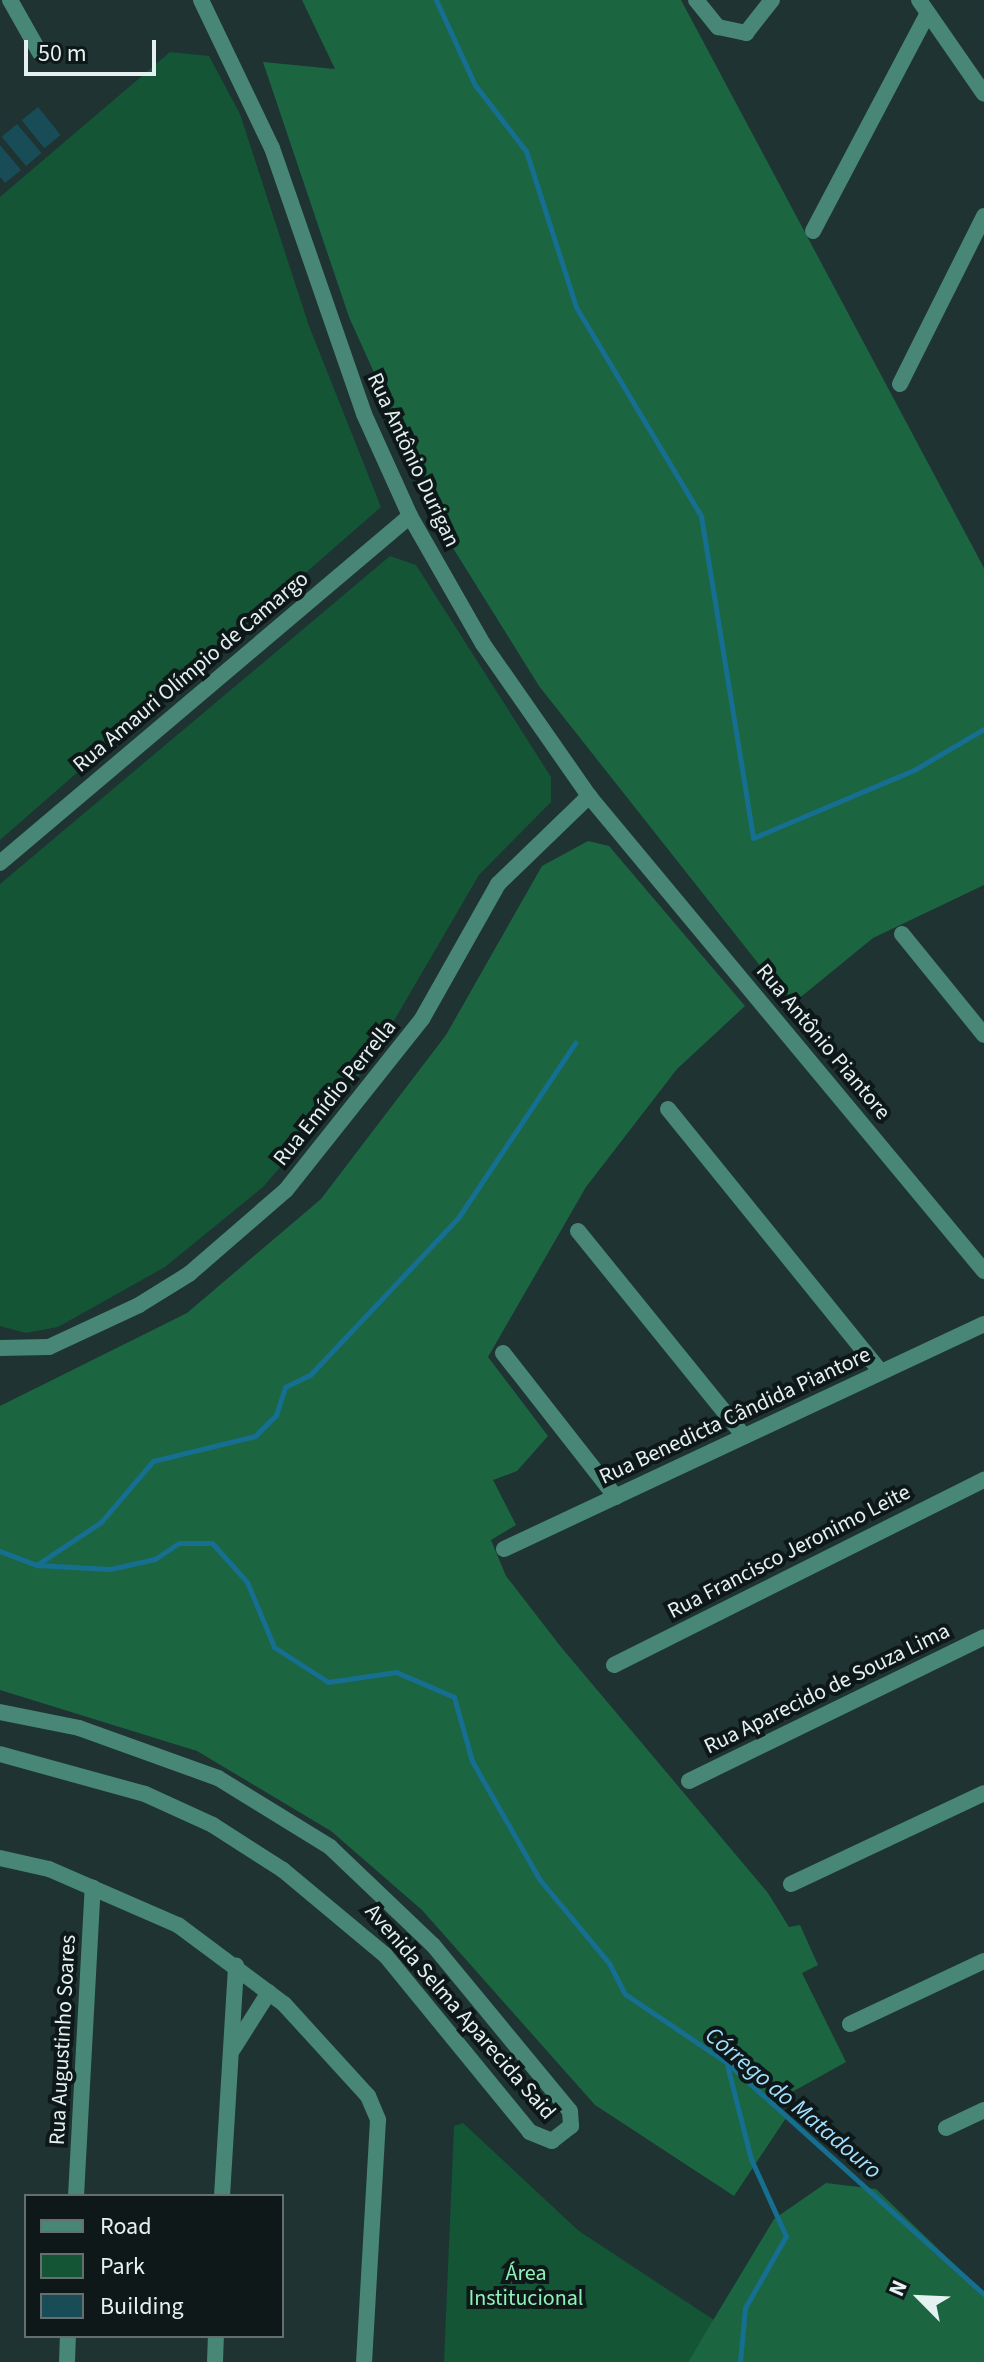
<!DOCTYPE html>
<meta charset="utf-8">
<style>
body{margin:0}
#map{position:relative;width:984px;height:2362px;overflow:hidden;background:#1e3332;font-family:"Source Sans 3",sans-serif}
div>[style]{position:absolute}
.green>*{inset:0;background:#135535}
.forest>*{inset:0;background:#1b6641}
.stream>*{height:5px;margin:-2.5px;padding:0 2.5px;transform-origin:2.5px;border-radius:2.5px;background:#166e90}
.building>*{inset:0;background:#184d57;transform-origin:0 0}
.street>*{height:16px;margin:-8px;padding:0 8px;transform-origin:8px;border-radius:8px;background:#488676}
span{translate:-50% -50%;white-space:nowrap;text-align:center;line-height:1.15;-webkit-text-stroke:8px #0f1818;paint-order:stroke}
.street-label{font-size:22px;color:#e5f1f1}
.park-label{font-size:22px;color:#8ff2b8}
.water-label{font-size:24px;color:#a3dffe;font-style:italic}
.legend{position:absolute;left:24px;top:2194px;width:260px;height:144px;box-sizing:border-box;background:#0f1818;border:2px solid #656f6f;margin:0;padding:10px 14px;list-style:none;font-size:24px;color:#e5f1f1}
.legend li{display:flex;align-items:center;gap:16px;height:40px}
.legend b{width:40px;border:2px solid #656f6f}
.north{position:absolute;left:880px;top:2258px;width:80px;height:80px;-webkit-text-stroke:6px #0f1818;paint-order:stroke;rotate:294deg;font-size:22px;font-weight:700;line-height:32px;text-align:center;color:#e5f1f1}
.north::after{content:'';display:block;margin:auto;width:28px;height:36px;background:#e5f1f1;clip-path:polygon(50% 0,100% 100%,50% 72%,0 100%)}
.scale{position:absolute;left:24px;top:40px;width:132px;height:36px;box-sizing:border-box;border:4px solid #e5f1f1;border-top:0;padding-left:10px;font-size:24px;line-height:28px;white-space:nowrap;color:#e5f1f1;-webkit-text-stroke:6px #0f1818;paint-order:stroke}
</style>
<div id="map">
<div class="green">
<div style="clip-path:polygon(170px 52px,209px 56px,240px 114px,309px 326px,381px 507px,0 840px,0 197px)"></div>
<div style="clip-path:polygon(390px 556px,416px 565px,551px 777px,551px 802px,479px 875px,367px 1067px,263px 1187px,165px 1267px,58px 1327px,26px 1333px,0 1326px,0 884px)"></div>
<div style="clip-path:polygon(463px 2123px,579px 2231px,714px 2320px,688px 2362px,444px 2362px,454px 2126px)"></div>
</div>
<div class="forest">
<div style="clip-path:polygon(302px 0,681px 0,984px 568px,984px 885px,873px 938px,791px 1005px,539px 686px,453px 548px,349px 317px,263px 62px,335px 69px)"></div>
<div style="clip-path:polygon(588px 841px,609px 846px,745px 1006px,677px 1069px,586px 1187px,488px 1357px,548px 1436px,517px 1471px,493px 1480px,516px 1525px,491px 1540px,506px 1576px,561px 1647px,768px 1893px,789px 1927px,800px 1925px,818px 1965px,802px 1973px,846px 2062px,774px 2102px,788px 2115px,734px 2196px,595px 2105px,422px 1910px,331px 1831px,197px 1751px,0 1690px,0 1406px,187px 1313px,321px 1199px,446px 1035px,542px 866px)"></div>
<div style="clip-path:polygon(826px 2183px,876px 2189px,984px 2293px,984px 2362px,688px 2362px,774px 2219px)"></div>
</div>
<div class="stream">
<div style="left:436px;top:0;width:94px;rotate:65.4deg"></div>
<div style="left:475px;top:85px;width:83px;rotate:52.3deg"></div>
<div style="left:526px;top:151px;width:164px;rotate:72.2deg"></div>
<div style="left:576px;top:307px;width:244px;rotate:59.1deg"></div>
<div style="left:701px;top:516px;width:326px;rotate:80.8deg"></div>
<div style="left:753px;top:838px;width:175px;rotate:-22.9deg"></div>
<div style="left:914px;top:770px;width:81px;rotate:-30.4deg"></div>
<div style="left:0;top:1551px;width:40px;rotate:21deg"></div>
<div style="left:37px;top:1565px;width:73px;rotate:3.1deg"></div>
<div style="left:110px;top:1569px;width:46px;rotate:-12.5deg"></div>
<div style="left:155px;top:1559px;width:29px;rotate:-34deg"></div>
<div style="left:179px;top:1543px;width:33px"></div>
<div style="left:212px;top:1543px;width:52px;rotate:48.1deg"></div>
<div style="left:247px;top:1582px;width:70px;rotate:67.4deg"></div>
<div style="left:274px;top:1647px;width:64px;rotate:32.9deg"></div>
<div style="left:328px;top:1682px;width:69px;rotate:-8.4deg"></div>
<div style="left:396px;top:1672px;width:63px;rotate:23.3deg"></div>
<div style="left:454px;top:1697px;width:66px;rotate:74.3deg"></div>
<div style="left:472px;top:1761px;width:137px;rotate:60.3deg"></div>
<div style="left:540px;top:1880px;width:108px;rotate:50.3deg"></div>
<div style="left:609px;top:1963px;width:35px;rotate:63deg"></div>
<div style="left:625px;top:1994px;width:122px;rotate:34deg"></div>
<div style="left:726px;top:2062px;width:347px;rotate:42deg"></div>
<div style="left:38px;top:1564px;width:76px;rotate:-33.7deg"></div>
<div style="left:101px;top:1522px;width:80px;rotate:-49.6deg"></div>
<div style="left:153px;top:1461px;width:105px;rotate:-13.8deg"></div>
<div style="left:255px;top:1436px;width:30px;rotate:-45deg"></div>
<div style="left:276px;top:1415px;width:29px;rotate:-72deg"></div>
<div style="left:285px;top:1387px;width:28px;rotate:-26deg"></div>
<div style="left:310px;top:1375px;width:216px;rotate:-46.7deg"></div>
<div style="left:458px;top:1218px;width:211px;rotate:-56.2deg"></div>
<div style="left:727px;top:2065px;width:97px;rotate:75.7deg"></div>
<div style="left:751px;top:2159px;width:85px;rotate:65.6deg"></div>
<div style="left:786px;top:2236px;width:83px;rotate:119.7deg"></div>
<div style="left:745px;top:2308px;width:54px;rotate:95.3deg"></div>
</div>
<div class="building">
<div style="left:38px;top:107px;width:36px;height:21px;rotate:51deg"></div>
<div style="left:17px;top:124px;width:38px;height:20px;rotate:50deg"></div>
<div style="clip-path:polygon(0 145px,21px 170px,5px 183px,0 177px)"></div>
</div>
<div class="street">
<div style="left:10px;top:0;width:61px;rotate:60.5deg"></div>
<div style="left:201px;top:0;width:164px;rotate:64.4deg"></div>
<div style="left:272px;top:148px;width:281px;rotate:70.9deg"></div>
<div style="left:364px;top:414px;width:112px;rotate:65.7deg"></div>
<div style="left:410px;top:516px;width:147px;rotate:60.3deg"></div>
<div style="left:483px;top:644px;width:185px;rotate:55.1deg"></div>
<div style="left:589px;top:796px;width:618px;rotate:50.25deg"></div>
<div style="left:696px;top:0;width:35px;rotate:51deg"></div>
<div style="left:718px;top:27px;width:29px;rotate:12deg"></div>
<div style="left:746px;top:33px;width:42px;rotate:-51.8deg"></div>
<div style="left:919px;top:0;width:114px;rotate:55.3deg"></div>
<div style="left:813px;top:231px;width:246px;rotate:-62.2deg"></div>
<div style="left:900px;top:384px;width:188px;rotate:-63.4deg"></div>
<div style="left:0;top:863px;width:537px;rotate:-40.24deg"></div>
<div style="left:902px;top:934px;width:130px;rotate:50.9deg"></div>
<div style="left:668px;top:1109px;width:338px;rotate:51deg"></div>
<div style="left:578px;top:1231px;width:264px;rotate:51deg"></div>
<div style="left:0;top:1348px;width:49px;rotate:-1.2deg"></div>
<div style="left:49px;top:1347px;width:99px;rotate:-25deg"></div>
<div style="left:139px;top:1305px;width:59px;rotate:-31.8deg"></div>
<div style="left:189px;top:1274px;width:128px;rotate:-40.9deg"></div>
<div style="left:286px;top:1190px;width:218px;rotate:-51.5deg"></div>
<div style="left:422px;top:1019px;width:155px;rotate:-60.6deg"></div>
<div style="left:498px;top:884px;width:127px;rotate:-44deg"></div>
<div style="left:503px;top:1353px;width:183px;rotate:51.9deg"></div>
<div style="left:504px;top:1549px;width:530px;rotate:-25.11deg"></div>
<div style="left:614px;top:1665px;width:414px;rotate:-26.6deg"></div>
<div style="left:0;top:1712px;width:81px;rotate:11.4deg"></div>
<div style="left:79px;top:1728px;width:148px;rotate:19.8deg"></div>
<div style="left:218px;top:1778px;width:132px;rotate:31.6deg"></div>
<div style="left:330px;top:1847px;width:142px;rotate:43.6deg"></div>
<div style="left:433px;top:1945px;width:215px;rotate:50.5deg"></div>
<div style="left:570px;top:2111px;width:15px;rotate:86deg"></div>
<div style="left:571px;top:2126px;width:24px;rotate:142deg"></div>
<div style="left:552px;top:2141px;width:24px;rotate:-158deg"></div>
<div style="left:530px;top:2132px;width:229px;rotate:-129.3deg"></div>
<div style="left:385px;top:1955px;width:133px;rotate:-140.2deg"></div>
<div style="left:283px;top:1870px;width:83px;rotate:-147.3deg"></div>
<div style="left:213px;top:1825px;width:75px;rotate:-155.5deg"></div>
<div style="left:145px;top:1794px;width:150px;rotate:-164.6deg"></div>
<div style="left:689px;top:1781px;width:328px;rotate:-26deg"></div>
<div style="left:0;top:1858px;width:50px;rotate:12.7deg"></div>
<div style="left:49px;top:1869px;width:141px;rotate:23.5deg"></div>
<div style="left:178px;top:1925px;width:132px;rotate:36.7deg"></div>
<div style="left:284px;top:2004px;width:125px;rotate:47.6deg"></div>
<div style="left:368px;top:2096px;width:26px;rotate:67deg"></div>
<div style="left:378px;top:2120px;width:242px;rotate:93.3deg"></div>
<div style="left:791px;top:1884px;width:213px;rotate:-25.2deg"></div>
<div style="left:850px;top:2024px;width:148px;rotate:-25.2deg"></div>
<div style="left:233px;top:2049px;width:67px;rotate:-57.7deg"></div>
<div style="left:946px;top:2128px;width:42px;rotate:-25.3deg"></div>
<div style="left:76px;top:2196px;width:309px;rotate:-86.9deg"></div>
<div style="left:222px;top:2196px;width:231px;rotate:-86.5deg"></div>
<div style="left:67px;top:2362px;width:26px;rotate:-88deg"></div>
<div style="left:215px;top:2362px;width:26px;rotate:-88deg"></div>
</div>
<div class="street-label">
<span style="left:413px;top:460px;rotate:65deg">Rua Antônio Durigan</span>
<span style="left:191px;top:672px;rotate:-40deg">Rua Amauri Olímpio de Camargo</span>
<span style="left:823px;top:1042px;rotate:50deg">Rua Antônio Piantore</span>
<span style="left:335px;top:1093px;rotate:-51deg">Rua Emídio Perrella</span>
<span style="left:735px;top:1416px;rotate:-25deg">Rua Benedicta Cândida Piantore</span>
<span style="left:789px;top:1552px;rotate:-27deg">Rua Francisco Jeronimo Leite</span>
<span style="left:827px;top:1689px;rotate:-26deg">Rua Aparecido de Souza Lima</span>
<span style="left:460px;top:2012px;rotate:49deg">Avenida Selma Aparecida Said</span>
<span style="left:63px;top:2040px;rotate:-87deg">Rua Augustinho Soares</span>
</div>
<div class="park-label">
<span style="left:526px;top:2286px">Área<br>Institucional</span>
</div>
<div class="water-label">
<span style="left:793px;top:2103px;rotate:40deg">Córrego do Matadouro</span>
</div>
<ul class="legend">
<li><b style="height:10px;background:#488676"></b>Road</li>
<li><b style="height:22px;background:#135535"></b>Park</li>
<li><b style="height:22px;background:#184d57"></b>Building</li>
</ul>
<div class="north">N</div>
<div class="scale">50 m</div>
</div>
